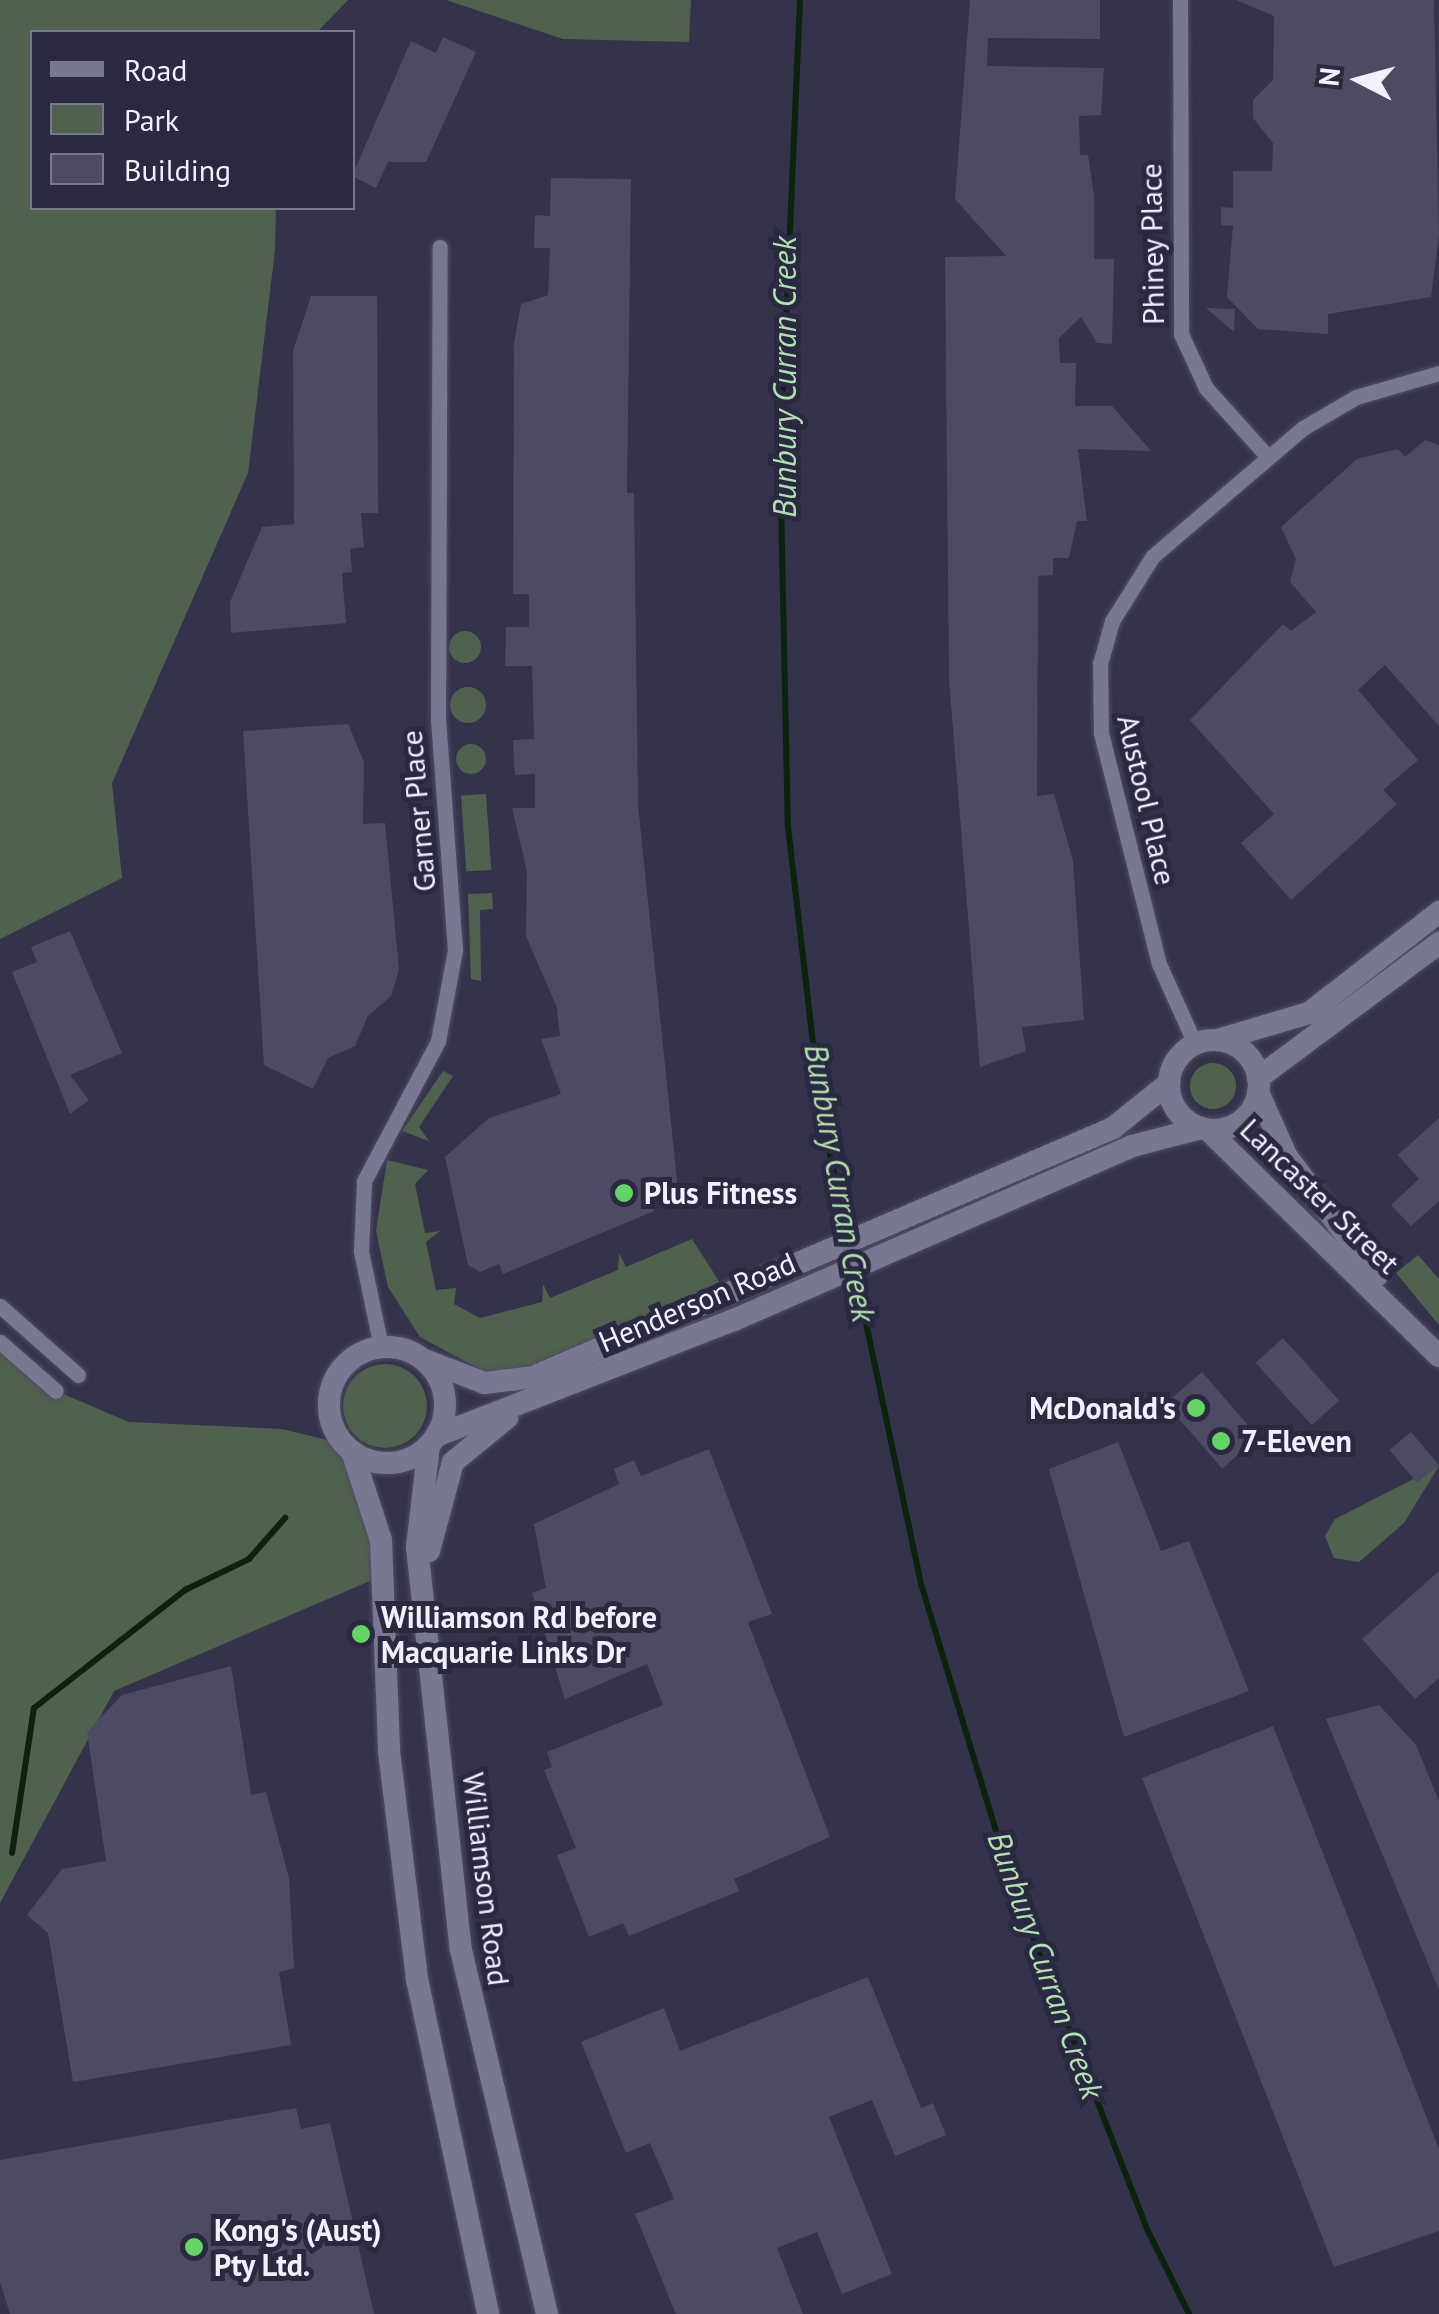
<!DOCTYPE html>
<style>
body{margin:0}
#map{position:relative;width:1439px;height:2314px;overflow:hidden;background:#35334a;font-family:"PT Sans",sans-serif}
div>[style]{position:absolute}
.green>*{inset:0;background:#516150;transform-origin:0 0}
.round{border-radius:50%}
.stream>*{height:6px;margin:-3px;padding:0 3px;transform-origin:3px;border-radius:3px;background:#0d220e}
.building>*{inset:0;background:#4d4b63;transform-origin:0 0}
.roads{filter:drop-shadow(0 0 2px #504e61) drop-shadow(0 0 2px #504e61)}
.street>*{height:15px;margin:-7.5px;padding:0 7.5px;transform-origin:7.5px;border-radius:7.5px;background:#797891}
.secondary>*{height:22px;margin:-11px;padding:0 11px;transform-origin:11px;border-radius:11px;background:#797891}
.secondary>.ring{margin:-11px;padding:0;box-sizing:content-box;background:none;border:22px solid #797891;border-radius:50%}
.dots>*{width:28px;height:28px;translate:-50% -50%;box-sizing:border-box;border:5px solid #2b293f;border-radius:50%}
span{translate:-50% -50%;white-space:nowrap;text-align:center;line-height:1.15;-webkit-text-stroke:10px #2b293f;paint-order:stroke}
.street-label{font-size:30px;color:#f1f0ff}
.poi-label{font-size:30px;color:#f1f0ff;font-weight:700}
.left{translate:0 -50%;text-align:left}
.right{translate:-100% -50%;text-align:right}
.water-label{font-size:32px;color:#b3e0b2;font-style:italic}
.legend{position:absolute;left:30px;top:30px;width:325px;height:180px;box-sizing:border-box;background:#2b293f;border:2px solid #7a798c;margin:0;padding:12px 18px;list-style:none;font-size:30px;color:#f1f0ff}
.legend li{display:flex;align-items:center;gap:20px;height:50px}
.legend b{width:50px;border:2px solid #7a798c}
.north{position:absolute;left:1309px;top:30px;width:100px;height:100px;-webkit-text-stroke:8px #2b293f;paint-order:stroke;rotate:276deg;font-size:28px;font-weight:700;line-height:40px;text-align:center;color:#f1f0ff}
.north::after{content:'';display:block;margin:auto;width:35px;height:45px;background:#f1f0ff;clip-path:polygon(50% 0,100% 100%,50% 72%,0 100%)}
</style>
<div id="map">
<div class="green">
<div style="clip-path:polygon(0 0,348px 0,317px 32px,32px 32px,32px 208px,276px 208px,275px 250px,248px 473px,112px 783px,122px 878px,0 939px)"></div>
<div style="clip-path:polygon(446px 0,691px 0,689px 42px,563px 39px)"></div>
<div class="round" style="left:449px;top:631px;width:32px;height:32px"></div>
<div class="round" style="left:450px;top:687px;width:36px;height:36px"></div>
<div class="round" style="left:456px;top:744px;width:30px;height:30px"></div>
<div style="left:486px;top:794px;width:76px;height:25px;rotate:86deg"></div>
<div style="clip-path:polygon(492px 893px,493px 909px,480px 910px,481px 981px,471px 979px,468px 894px)"></div>
<div class="round" style="left:1190px;top:1063px;width:46px;height:46px"></div>
<div style="clip-path:polygon(443px 1071px,453px 1076px,419px 1127px,429px 1141px,402px 1131px)"></div>
<div style="clip-path:polygon(387px 1160px,428px 1170px,415px 1184px,425px 1233px,440px 1231px,426px 1242px,436px 1290px,456px 1288px,454px 1304px,480px 1318px,542px 1302px,543px 1284px,550px 1298px,618px 1270px,619px 1253px,626px 1267px,692px 1239px,722px 1286px,522px 1369px,483px 1371px,420px 1337px,388px 1287px,376px 1231px)"></div>
<div style="clip-path:polygon(1418px 1255px,1439px 1279px,1439px 1325px,1396px 1273px)"></div>
<div style="clip-path:polygon(0 1342px,56px 1391px,129px 1422px,282px 1429px,344px 1444px,384px 1575px,114px 1691px,0 1903px)"></div>
<div class="round" style="left:343px;top:1364px;width:84px;height:84px"></div>
<div style="clip-path:polygon(1439px 1466px,1404px 1523px,1359px 1562px,1334px 1558px,1325px 1536px,1335px 1519px)"></div>
</div>
<div class="stream">
<div style="left:800px;top:0;width:453px;rotate:92.5deg"></div>
<div style="left:780px;top:453px;width:374px;rotate:88.8deg"></div>
<div style="left:788px;top:827px;width:294px;rotate:83.4deg"></div>
<div style="left:822px;top:1119px;width:118px;rotate:77.3deg"></div>
<div style="left:850px;top:1247px;width:344px;rotate:78.1deg"></div>
<div style="left:921px;top:1584px;width:309px;rotate:73.1deg"></div>
<div style="left:1011px;top:1880px;width:377px;rotate:68.7deg"></div>
<div style="left:1148px;top:2231px;width:93px;rotate:63.7deg"></div>
<div style="left:12px;top:1853px;width:147px;rotate:-81.4deg"></div>
<div style="left:34px;top:1708px;width:192px;rotate:-38deg"></div>
<div style="left:185px;top:1590px;width:71px;rotate:-25.8deg"></div>
<div style="left:249px;top:1559px;width:55px;rotate:-48.7deg"></div>
</div>
<div class="building">
<div style="clip-path:polygon(970px 0,1100px 0,1100px 39px,988px 38px,987px 66px,1104px 68px,1101px 115px,1079px 116px,1080px 155px,1088px 155px,1094px 196px,1094px 259px,1114px 259px,1112px 344px,1097px 343px,1081px 317px,1059px 338px,1060px 363px,1076px 363px,1075px 406px,1112px 406px,1151px 451px,1078px 449px,1087px 521px,1077px 521px,1069px 558px,1053px 558px,1053px 575px,1038px 576px,1037px 796px,1054px 794px,1073px 861px,1084px 1020px,1022px 1027px,1026px 1051px,980px 1067px,949px 679px,945px 257px,1006px 256px,955px 199px)"></div>
<div style="clip-path:polygon(1236px 0,1434px 0,1439px 236px,1431px 297px,1328px 314px,1328px 334px,1258px 329px,1227px 297px,1233px 226px,1221px 225px,1221px 207px,1233px 208px,1233px 171px,1272px 171px,1273px 143px,1253px 118px,1253px 100px,1273px 80px,1274px 16px)"></div>
<div style="clip-path:polygon(443px 37px,476px 52px,426px 162px,388px 162px,376px 188px,352px 176px,411px 41px,436px 53px)"></div>
<div style="clip-path:polygon(551px 178px,631px 179px,627px 493px,634px 493px,638px 805px,678px 1190px,650px 1201px,654px 1211px,503px 1274px,499px 1264px,480px 1272px,468px 1265px,445px 1157px,489px 1118px,561px 1094px,541px 1039px,560px 1036px,557px 1008px,526px 936px,527px 871px,512px 808px,535px 808px,535px 774px,515px 775px,513px 740px,534px 739px,532px 666px,505px 666px,506px 627px,529px 627px,529px 594px,513px 594px,514px 343px,521px 304px,548px 295px,550px 248px,534px 248px,535px 215px,550px 216px)"></div>
<div style="clip-path:polygon(311px 296px,377px 296px,378px 513px,361px 513px,364px 547px,350px 549px,352px 572px,342px 573px,346px 623px,231px 633px,230px 602px,262px 527px,294px 524px,293px 351px)"></div>
<div style="clip-path:polygon(1206px 308px,1235px 309px,1234px 332px)"></div>
<div style="clip-path:polygon(1425px 440px,1439px 445px,1439px 726px,1385px 665px,1358px 690px,1418px 760px,1383px 790px,1397px 804px,1291px 900px,1241px 843px,1274px 814px,1190px 720px,1283px 624px,1291px 631px,1316px 612px,1290px 582px,1296px 559px,1281px 527px,1357px 459px,1398px 449px,1405px 457px)"></div>
<div style="clip-path:polygon(348px 724px,364px 762px,363px 824px,385px 823px,399px 970px,391px 996px,368px 1016px,355px 1046px,328px 1058px,313px 1089px,264px 1065px,243px 731px)"></div>
<div style="clip-path:polygon(70px 931px,122px 1053px,70px 1075px,89px 1100px,70px 1114px,12px 972px,37px 962px,31px 947px)"></div>
<div style="clip-path:polygon(1439px 1118px,1439px 1201px,1411px 1226px,1391px 1205px,1419px 1179px,1398px 1155px)"></div>
<div style="left:1283px;top:1338px;width:84px;height:37px;rotate:48deg"></div>
<div style="left:1202px;top:1372px;width:86px;height:48px;rotate:49deg"></div>
<div style="left:1411px;top:1432px;width:43px;height:28px;rotate:50deg"></div>
<div style="clip-path:polygon(1118px 1442px,1161px 1551px,1189px 1541px,1249px 1691px,1124px 1737px,1049px 1469px)"></div>
<div style="clip-path:polygon(709px 1449px,772px 1614px,748px 1622px,830px 1837px,734px 1879px,739px 1891px,629px 1936px,623px 1923px,589px 1937px,557px 1855px,576px 1848px,544px 1770px,552px 1767px,547px 1752px,663px 1705px,647px 1664px,565px 1699px,532px 1593px,546px 1588px,534px 1524px,619px 1484px,614px 1469px,634px 1460px,641px 1476px)"></div>
<div style="clip-path:polygon(1439px 1571px,1439px 1678px,1415px 1699px,1362px 1639px)"></div>
<div style="clip-path:polygon(231px 1666px,251px 1795px,266px 1792px,289px 1878px,294px 1968px,279px 1972px,291px 2045px,73px 2082px,48px 1933px,27px 1915px,62px 1869px,106px 1861px,87px 1732px,122px 1695px)"></div>
<div style="clip-path:polygon(1379px 1705px,1416px 1745px,1439px 1801px,1439px 1990px,1326px 1719px)"></div>
<div style="clip-path:polygon(1273px 1726px,1439px 2149px,1439px 2231px,1334px 2267px,1142px 1778px)"></div>
<div style="clip-path:polygon(868px 1977px,921px 2108px,933px 2103px,946px 2135px,895px 2156px,872px 2100px,829px 2117px,892px 2274px,842px 2294px,817px 2232px,777px 2248px,803px 2314px,676px 2314px,635px 2214px,674px 2199px,650px 2143px,626px 2153px,581px 2042px,664px 2008px,680px 2051px)"></div>
<div style="clip-path:polygon(296px 2108px,301px 2129px,330px 2123px,374px 2314px,10px 2314px,0 2282px,0 2160px)"></div>
</div>
<div class="roads">
<div class="street">
<div style="left:1180px;top:0;width:334px;rotate:89.8deg"></div>
<div style="left:1181px;top:334px;width:60px;rotate:65.2deg"></div>
<div style="left:1206px;top:388px;width:93px;rotate:48.1deg"></div>
<div style="left:1195px;top:1044px;width:88px;rotate:-114.2deg"></div>
<div style="left:1159px;top:964px;width:238px;rotate:-104.1deg"></div>
<div style="left:1101px;top:733px;width:69px;rotate:-90.8deg"></div>
<div style="left:1100px;top:664px;width:45px;rotate:-74.4deg"></div>
<div style="left:1112px;top:621px;width:77px;rotate:-57.8deg"></div>
<div style="left:1153px;top:556px;width:197px;rotate:-40.5deg"></div>
<div style="left:1303px;top:428px;width:61px;rotate:-30.3deg"></div>
<div style="left:1356px;top:397px;width:86px;rotate:-16.1deg"></div>
<div style="left:0;top:1306px;width:104px;rotate:41.5deg"></div>
<div style="left:0;top:1342px;width:74px;rotate:41.2deg"></div>
<div style="left:381px;top:1347px;width:98px;rotate:-101.8deg"></div>
<div style="left:361px;top:1251px;width:70px;rotate:-87.5deg"></div>
<div style="left:364px;top:1181px;width:158px;rotate:-62.1deg"></div>
<div style="left:438px;top:1041px;width:93px;rotate:-79.4deg"></div>
<div style="left:455px;top:950px;width:230px;rotate:-94.2deg"></div>
<div style="left:438px;top:721px;width:474px;rotate:-89.8deg"></div>
</div>
<div class="secondary">
<div style="left:1221px;top:1039px;width:92px;rotate:-16.5deg"></div>
<div style="left:1309px;top:1013px;width:165px;rotate:-37.8deg"></div>
<div class="ring" style="left:1169px;top:1040px;width:68px;height:68px"></div>
<div style="left:1258px;top:1078px;width:226px;rotate:-36.7deg"></div>
<div style="left:1258px;top:1092px;width:71px;rotate:66deg"></div>
<div style="left:1287px;top:1157px;width:149px;rotate:52.9deg"></div>
<div style="left:1208px;top:1130px;width:323px;rotate:44.4deg"></div>
<div class="ring" style="left:329px;top:1347px;width:94px;height:94px"></div>
<div style="left:422px;top:1359px;width:67px;rotate:20.9deg"></div>
<div style="left:485px;top:1383px;width:48px;rotate:-7.1deg"></div>
<div style="left:533px;top:1377px;width:631px;rotate:-23.23deg"></div>
<div style="left:1113px;top:1128px;width:72px;rotate:-38.8deg"></div>
<div style="left:436px;top:1436px;width:320px;rotate:-21.3deg"></div>
<div style="left:734px;top:1320px;width:434px;rotate:-23.6deg"></div>
<div style="left:1132px;top:1146px;width:71px;rotate:-14.6deg"></div>
<div style="left:429px;top:1445px;width:103px;rotate:96.7deg"></div>
<div style="left:417px;top:1547px;width:405px;rotate:83.8deg"></div>
<div style="left:461px;top:1950px;width:374px;rotate:76.7deg"></div>
<div style="left:352px;top:1451px;width:94px;rotate:72deg"></div>
<div style="left:381px;top:1540px;width:211px;rotate:87.8deg"></div>
<div style="left:389px;top:1751px;width:230px;rotate:83deg"></div>
<div style="left:417px;top:1979px;width:342px;rotate:78deg"></div>
<div style="left:429px;top:1551px;width:92px;rotate:-74.9deg"></div>
<div style="left:453px;top:1462px;width:70px;rotate:-39.2deg"></div>
</div>
</div>
<div class="dots">
<div style="left:624px;top:1193px;background:#65d467"></div>
<div style="left:1196px;top:1408px;background:#65d467"></div>
<div style="left:1221px;top:1441px;background:#65d467"></div>
<div style="left:361px;top:1634px;background:#65d467"></div>
<div style="left:194px;top:2247px;background:#65d467"></div>
</div>
<div class="street-label">
<span style="left:1152px;top:244px;rotate:-91deg">Phiney Place</span>
<span style="left:1147px;top:800px;rotate:77deg">Austool Place</span>
<span style="left:418px;top:811px;rotate:-95deg">Garner Place</span>
<span style="left:1320px;top:1196px;rotate:44deg">Lancaster Street</span>
<span style="left:697px;top:1302px;rotate:-23deg">Henderson Road</span>
<span style="left:486px;top:1879px;rotate:83deg">Williamson Road</span>
</div>
<div class="poi-label">
<span class="left" style="left:644px;top:1193px">Plus Fitness</span>
<span class="right" style="left:1176px;top:1408px">McDonald's</span>
<span class="left" style="left:1241px;top:1441px">7-Eleven</span>
<span class="left" style="left:381px;top:1634px">Williamson Rd before<br>Macquarie Links Dr</span>
<span class="left" style="left:214px;top:2247px">Kong's (Aust)<br>Pty Ltd.</span>
</div>
<div class="water-label">
<span style="left:784px;top:377px;rotate:-90deg">Bunbury Curran Creek</span>
<span style="left:840px;top:1183px;rotate:80deg">Bunbury Curran Creek</span>
<span style="left:1046px;top:1965px;rotate:70deg">Bunbury Curran Creek</span>
</div>
<ul class="legend">
<li><b style="height:12px;background:#797891"></b>Road</li>
<li><b style="height:28px;background:#516150"></b>Park</li>
<li><b style="height:28px;background:#4d4b63"></b>Building</li>
</ul>
<div class="north">N</div>
</div>
